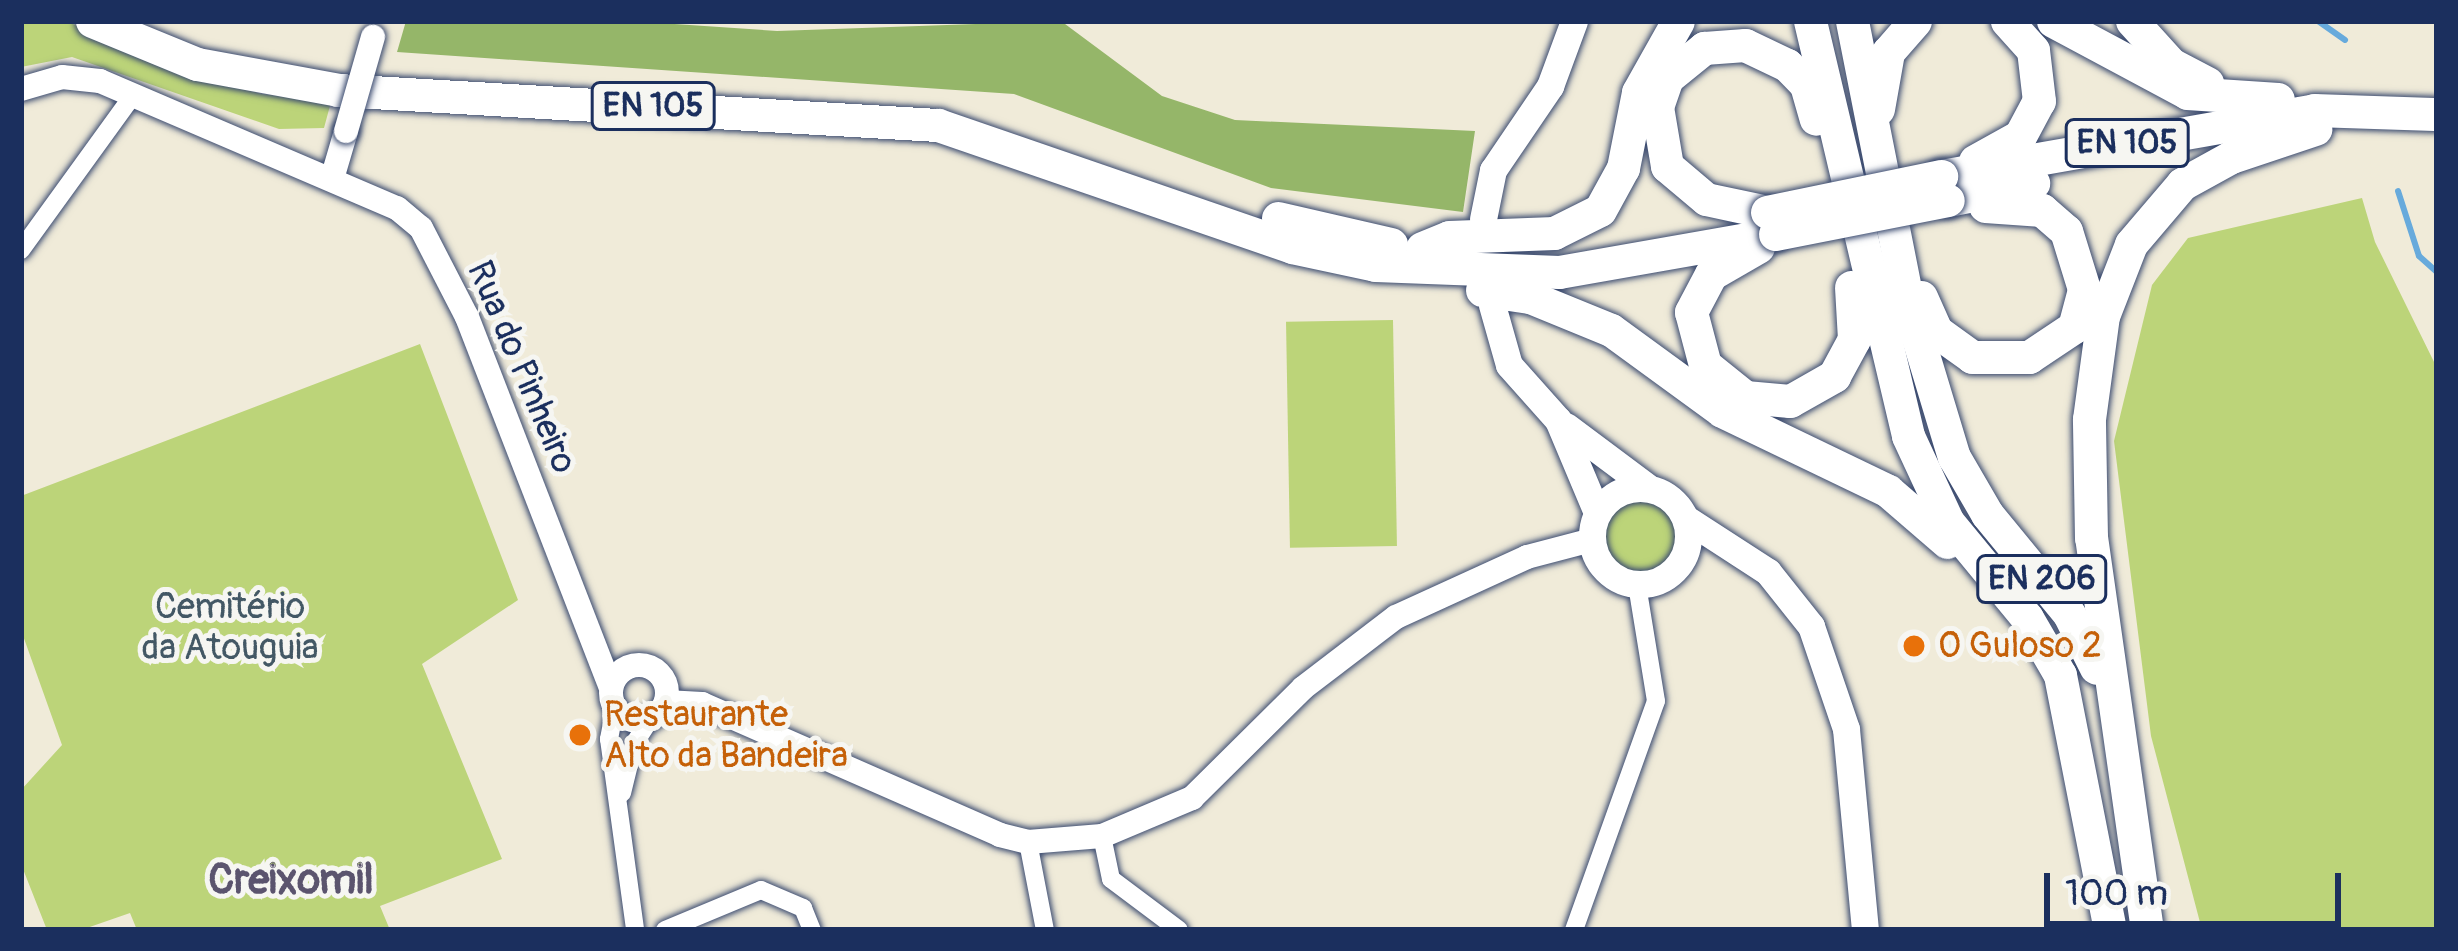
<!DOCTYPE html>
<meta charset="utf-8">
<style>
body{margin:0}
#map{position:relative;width:2458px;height:951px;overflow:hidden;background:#f0ebd9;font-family:Pangolin,sans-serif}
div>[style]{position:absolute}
.green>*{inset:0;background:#bcd479;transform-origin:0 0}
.round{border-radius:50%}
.forest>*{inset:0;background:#95b669}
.stream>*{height:6px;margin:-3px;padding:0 3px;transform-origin:3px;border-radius:3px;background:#67aadc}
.roads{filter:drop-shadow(0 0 3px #3b4b70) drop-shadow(0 0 3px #3b4b70)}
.minor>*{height:18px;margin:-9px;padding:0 9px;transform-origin:9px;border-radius:9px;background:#fff}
.tertiary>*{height:24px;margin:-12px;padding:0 12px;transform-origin:12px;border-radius:12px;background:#fff}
.tertiary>.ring{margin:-12px;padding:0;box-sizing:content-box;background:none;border:24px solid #fff;border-radius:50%}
.secondary>*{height:27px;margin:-13.5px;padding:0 13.5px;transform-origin:13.5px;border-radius:13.5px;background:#fff}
.secondary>.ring{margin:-13.5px;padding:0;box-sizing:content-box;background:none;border:27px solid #fff;border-radius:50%}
.trunk>*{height:33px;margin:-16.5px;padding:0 16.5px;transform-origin:16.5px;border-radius:16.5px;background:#fff}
.bridges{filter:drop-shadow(0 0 3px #3b4b70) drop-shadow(0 0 3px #3b4b70)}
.tertiary-bridge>*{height:24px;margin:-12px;padding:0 12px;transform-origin:12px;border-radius:12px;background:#fff}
.trunk-bridge>*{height:33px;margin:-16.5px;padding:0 16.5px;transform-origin:16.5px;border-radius:16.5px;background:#fff}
.dots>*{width:33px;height:33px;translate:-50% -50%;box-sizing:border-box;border:6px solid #f6f6f2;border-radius:50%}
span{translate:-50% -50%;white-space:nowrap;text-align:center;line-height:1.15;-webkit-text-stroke:10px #f6f6f2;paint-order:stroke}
.shield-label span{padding:3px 9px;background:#f6f6f2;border:3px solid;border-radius:9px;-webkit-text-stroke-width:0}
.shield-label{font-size:33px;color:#1b2f5e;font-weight:700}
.street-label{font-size:36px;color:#1b2f5e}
.park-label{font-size:36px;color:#435865}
.food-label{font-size:36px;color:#c56008}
.left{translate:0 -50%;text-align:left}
.quarter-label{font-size:42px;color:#5b546e;font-weight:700}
.frame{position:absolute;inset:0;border:24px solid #1b2f5e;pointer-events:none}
.scale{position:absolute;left:2044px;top:873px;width:297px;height:54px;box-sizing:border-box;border:6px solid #1b2f5e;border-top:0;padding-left:15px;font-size:36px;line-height:42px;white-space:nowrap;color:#1b2f5e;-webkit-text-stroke:9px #f6f6f2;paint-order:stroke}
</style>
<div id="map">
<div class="green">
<div style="clip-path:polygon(21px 21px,67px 21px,153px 64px,262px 94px,331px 102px,324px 128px,279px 129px,72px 57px,21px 67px)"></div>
<div style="clip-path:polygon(2362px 198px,2375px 242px,2437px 368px,2437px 930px,2202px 930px,2151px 736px,2114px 441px,2152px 285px,2188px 238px)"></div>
<div style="left:1393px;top:320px;width:226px;height:107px;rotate:89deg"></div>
<div style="clip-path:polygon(420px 344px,518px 600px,422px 664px,502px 859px,380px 906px,390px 930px,137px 930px,130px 913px,81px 930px,47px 930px,21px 864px,21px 790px,62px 745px,21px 630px,21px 496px)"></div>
<div class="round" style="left:1599px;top:498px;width:78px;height:78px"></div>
</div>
<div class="forest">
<div style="clip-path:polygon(406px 21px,630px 21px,777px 31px,1061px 21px,1162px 96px,1235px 120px,1475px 131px,1463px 212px,1271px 188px,1014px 94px,397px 52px)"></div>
</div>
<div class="stream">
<div style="left:2318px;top:21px;width:33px;rotate:35deg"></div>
<div style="left:2398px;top:191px;width:68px;rotate:72.1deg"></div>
<div style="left:2419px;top:256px;width:24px;rotate:42deg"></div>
</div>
<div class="roads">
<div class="minor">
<div style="left:21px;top:250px;width:191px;rotate:-54.1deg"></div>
<div style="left:615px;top:708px;width:32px;rotate:101deg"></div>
<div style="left:609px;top:739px;width:193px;rotate:82.2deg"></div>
<div style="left:622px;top:793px;width:50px;rotate:-76.2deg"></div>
<div style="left:634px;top:744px;width:30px;rotate:-57deg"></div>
<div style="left:1102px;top:836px;width:44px;rotate:78.2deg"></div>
<div style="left:1111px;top:879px;width:85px;rotate:36.9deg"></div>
<div style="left:1028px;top:842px;width:90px;rotate:79.1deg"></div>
<div style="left:665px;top:930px;width:104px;rotate:-22.6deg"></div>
<div style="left:761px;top:890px;width:46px;rotate:23.2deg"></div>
<div style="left:803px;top:908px;width:24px;rotate:68deg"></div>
<div style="left:1574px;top:930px;width:243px;rotate:-70.3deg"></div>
<div style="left:1656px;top:701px;width:118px;rotate:-99.3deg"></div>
</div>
<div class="tertiary">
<div style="left:21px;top:89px;width:43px;rotate:-16.3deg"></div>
<div style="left:62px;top:77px;width:38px;rotate:6deg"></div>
<div style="left:100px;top:81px;width:323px;rotate:23.2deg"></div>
<div style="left:397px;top:208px;width:31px;rotate:40deg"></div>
<div style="left:421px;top:228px;width:100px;rotate:62.7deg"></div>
<div style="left:467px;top:317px;width:398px;rotate:68.8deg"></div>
<div style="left:332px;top:179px;width:50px;rotate:-73.7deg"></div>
<div class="ring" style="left:611px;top:665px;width:32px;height:32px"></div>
<div style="left:666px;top:702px;width:36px;rotate:3deg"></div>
<div style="left:702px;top:704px;width:326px;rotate:23.7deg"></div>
<div style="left:1000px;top:835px;width:29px;rotate:14deg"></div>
<div style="left:1028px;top:842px;width:74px;rotate:-4.6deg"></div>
<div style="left:1102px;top:836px;width:98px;rotate:-22.9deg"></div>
<div style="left:1192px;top:798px;width:156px;rotate:-44.7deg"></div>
<div style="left:1303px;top:688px;width:117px;rotate:-37.4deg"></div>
<div style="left:1396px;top:617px;width:144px;rotate:-24.6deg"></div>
<div style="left:1527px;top:557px;width:67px;rotate:-14.7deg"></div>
</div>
<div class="secondary">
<div style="left:1483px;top:219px;width:50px;rotate:-78.5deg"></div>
<div style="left:1493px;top:170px;width:102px;rotate:-55.8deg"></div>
<div style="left:1550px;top:86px;width:69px;rotate:-69.7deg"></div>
<div style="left:1492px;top:305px;width:62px;rotate:74.2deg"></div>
<div style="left:1509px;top:365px;width:74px;rotate:48.3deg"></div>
<div style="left:1558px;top:420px;width:101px;rotate:67.2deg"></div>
<div style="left:1566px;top:426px;width:104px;rotate:36.8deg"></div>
<div class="ring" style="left:1592px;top:488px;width:69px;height:69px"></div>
<div style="left:1685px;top:518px;width:99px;rotate:33deg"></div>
<div style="left:1768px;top:572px;width:69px;rotate:51.5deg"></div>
<div style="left:1811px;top:626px;width:109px;rotate:71.2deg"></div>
<div style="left:1846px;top:729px;width:202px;rotate:84.6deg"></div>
</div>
<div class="trunk">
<div style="left:92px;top:21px;width:113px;rotate:22.3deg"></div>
<div style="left:197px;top:64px;width:143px;rotate:10.4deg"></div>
<div style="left:338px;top:90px;width:601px;rotate:3.34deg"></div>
<div style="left:938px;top:125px;width:374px;rotate:19deg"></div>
<div style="left:1292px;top:247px;width:85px;rotate:12.2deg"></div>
<div style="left:1375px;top:265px;width:184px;rotate:2.2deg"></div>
<div style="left:1559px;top:272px;width:219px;rotate:-10deg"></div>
<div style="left:1810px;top:21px;width:426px;rotate:76.7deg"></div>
<div style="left:1908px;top:436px;width:95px;rotate:65.1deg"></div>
<div style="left:1948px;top:522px;width:124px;rotate:50.5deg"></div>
<div style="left:2027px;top:618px;width:66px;rotate:59.9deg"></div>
<div style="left:2060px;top:675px;width:260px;rotate:78.9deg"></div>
<div style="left:1852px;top:21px;width:289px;rotate:78.8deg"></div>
<div style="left:1908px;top:305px;width:159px;rotate:73.2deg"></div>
<div style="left:1954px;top:457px;width:66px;rotate:59.9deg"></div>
<div style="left:1987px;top:514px;width:129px;rotate:50.6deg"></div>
<div style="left:2069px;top:614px;width:60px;rotate:63.4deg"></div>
<div style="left:2053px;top:21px;width:152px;rotate:28.2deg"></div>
<div style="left:2187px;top:93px;width:91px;rotate:3.8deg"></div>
<div style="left:2132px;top:21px;width:58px;rotate:47.8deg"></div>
<div style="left:2171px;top:64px;width:41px;rotate:27.8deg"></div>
<div style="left:1878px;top:109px;width:58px;rotate:-80deg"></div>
<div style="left:1888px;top:52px;width:41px;rotate:-48.9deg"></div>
<div style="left:1975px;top:161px;width:51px;rotate:-29.1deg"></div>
<div style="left:2020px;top:136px;width:40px;rotate:-62deg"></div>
<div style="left:2039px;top:101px;width:51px;rotate:-96.7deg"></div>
<div style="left:2033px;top:50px;width:39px;rotate:-132deg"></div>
<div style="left:1941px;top:176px;width:379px;rotate:-10deg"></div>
<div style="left:2314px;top:110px;width:123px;rotate:1.9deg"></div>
<div style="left:1948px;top:200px;width:87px;rotate:-11.3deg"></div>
<div style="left:1767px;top:212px;width:62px;rotate:-168deg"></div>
<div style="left:1706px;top:199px;width:51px;rotate:-139.8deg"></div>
<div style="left:1667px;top:166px;width:60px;rotate:-99.6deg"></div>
<div style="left:1657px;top:107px;width:31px;rotate:-71deg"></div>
<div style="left:1667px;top:78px;width:48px;rotate:-39deg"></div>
<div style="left:1704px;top:48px;width:41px;rotate:-4.2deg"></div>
<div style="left:1745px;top:45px;width:47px;rotate:25.5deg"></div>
<div style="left:1787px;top:65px;width:28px;rotate:46deg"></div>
<div style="left:1806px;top:85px;width:35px;rotate:74deg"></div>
<div style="left:1278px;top:218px;width:116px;rotate:13deg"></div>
<div style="left:1758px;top:247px;width:54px;rotate:150.1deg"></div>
<div style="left:1711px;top:274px;width:43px;rotate:117.8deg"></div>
<div style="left:1691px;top:312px;width:55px;rotate:75.2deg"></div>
<div style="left:1705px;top:365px;width:51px;rotate:38.7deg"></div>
<div style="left:1745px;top:397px;width:45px;rotate:5.1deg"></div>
<div style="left:1790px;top:401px;width:51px;rotate:-29.6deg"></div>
<div style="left:1834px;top:376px;width:42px;rotate:-61.6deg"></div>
<div style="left:1854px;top:339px;width:52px;rotate:-93.3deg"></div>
<div style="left:1422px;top:248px;width:29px;rotate:-22deg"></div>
<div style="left:1449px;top:237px;width:105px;rotate:-2.2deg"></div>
<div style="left:1554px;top:233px;width:51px;rotate:-26.6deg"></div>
<div style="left:1600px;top:210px;width:48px;rotate:-61.3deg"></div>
<div style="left:1623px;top:168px;width:77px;rotate:-78.8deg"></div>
<div style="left:1638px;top:92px;width:81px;rotate:-60.6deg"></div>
<div style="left:1482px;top:290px;width:49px;rotate:8.3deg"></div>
<div style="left:1530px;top:297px;width:87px;rotate:22.2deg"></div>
<div style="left:1611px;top:330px;width:137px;rotate:36.1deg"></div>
<div style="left:1722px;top:411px;width:184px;rotate:25.7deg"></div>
<div style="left:1888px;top:491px;width:78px;rotate:40.8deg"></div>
<div style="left:1921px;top:297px;width:37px;rotate:66deg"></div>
<div style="left:1936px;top:331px;width:44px;rotate:35.8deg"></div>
<div style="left:1972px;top:357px;width:57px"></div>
<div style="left:2029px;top:357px;width:54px;rotate:-33.7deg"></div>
<div style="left:2074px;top:327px;width:39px;rotate:-75deg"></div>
<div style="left:2084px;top:289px;width:61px;rotate:-107.2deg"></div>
<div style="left:2066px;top:231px;width:32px;rotate:-139deg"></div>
<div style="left:2042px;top:210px;width:57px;rotate:-176deg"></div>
<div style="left:2147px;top:930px;width:396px;rotate:-98.1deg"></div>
<div style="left:2091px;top:538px;width:119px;rotate:-91deg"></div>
<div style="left:2089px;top:419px;width:104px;rotate:-82.3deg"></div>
<div style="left:2103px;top:316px;width:77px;rotate:-68.7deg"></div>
<div style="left:2131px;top:244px;width:79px;rotate:-49.6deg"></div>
<div style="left:2182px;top:184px;width:56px;rotate:-28.9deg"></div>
<div style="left:2231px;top:157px;width:89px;rotate:-18.4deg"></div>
</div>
</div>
<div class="bridges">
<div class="tertiary-bridge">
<div style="left:346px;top:131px;width:98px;rotate:-74deg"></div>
</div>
<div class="trunk-bridge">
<div style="left:1767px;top:212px;width:178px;rotate:-11.7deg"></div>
<div style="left:1775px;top:234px;width:176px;rotate:-11.1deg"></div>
</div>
</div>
<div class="dots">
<div style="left:1914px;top:646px;background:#e8710a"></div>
<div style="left:580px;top:735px;background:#e8710a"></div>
</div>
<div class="shield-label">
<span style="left:653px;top:106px">EN 105</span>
<span style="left:2127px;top:143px">EN 105</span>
<span style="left:2042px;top:579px">EN 206</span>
</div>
<div class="street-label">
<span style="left:522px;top:367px;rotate:67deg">Rua do Pinheiro</span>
</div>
<div class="park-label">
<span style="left:230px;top:627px">Cemitério<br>da Atouguia</span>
</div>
<div class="food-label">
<span class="left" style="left:1938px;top:646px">O Guloso 2</span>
<span class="left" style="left:604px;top:735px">Restaurante<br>Alto da Bandeira</span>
</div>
<div class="quarter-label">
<span style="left:291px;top:880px">Creixomil</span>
</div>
<div class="frame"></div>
<div class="scale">100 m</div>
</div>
